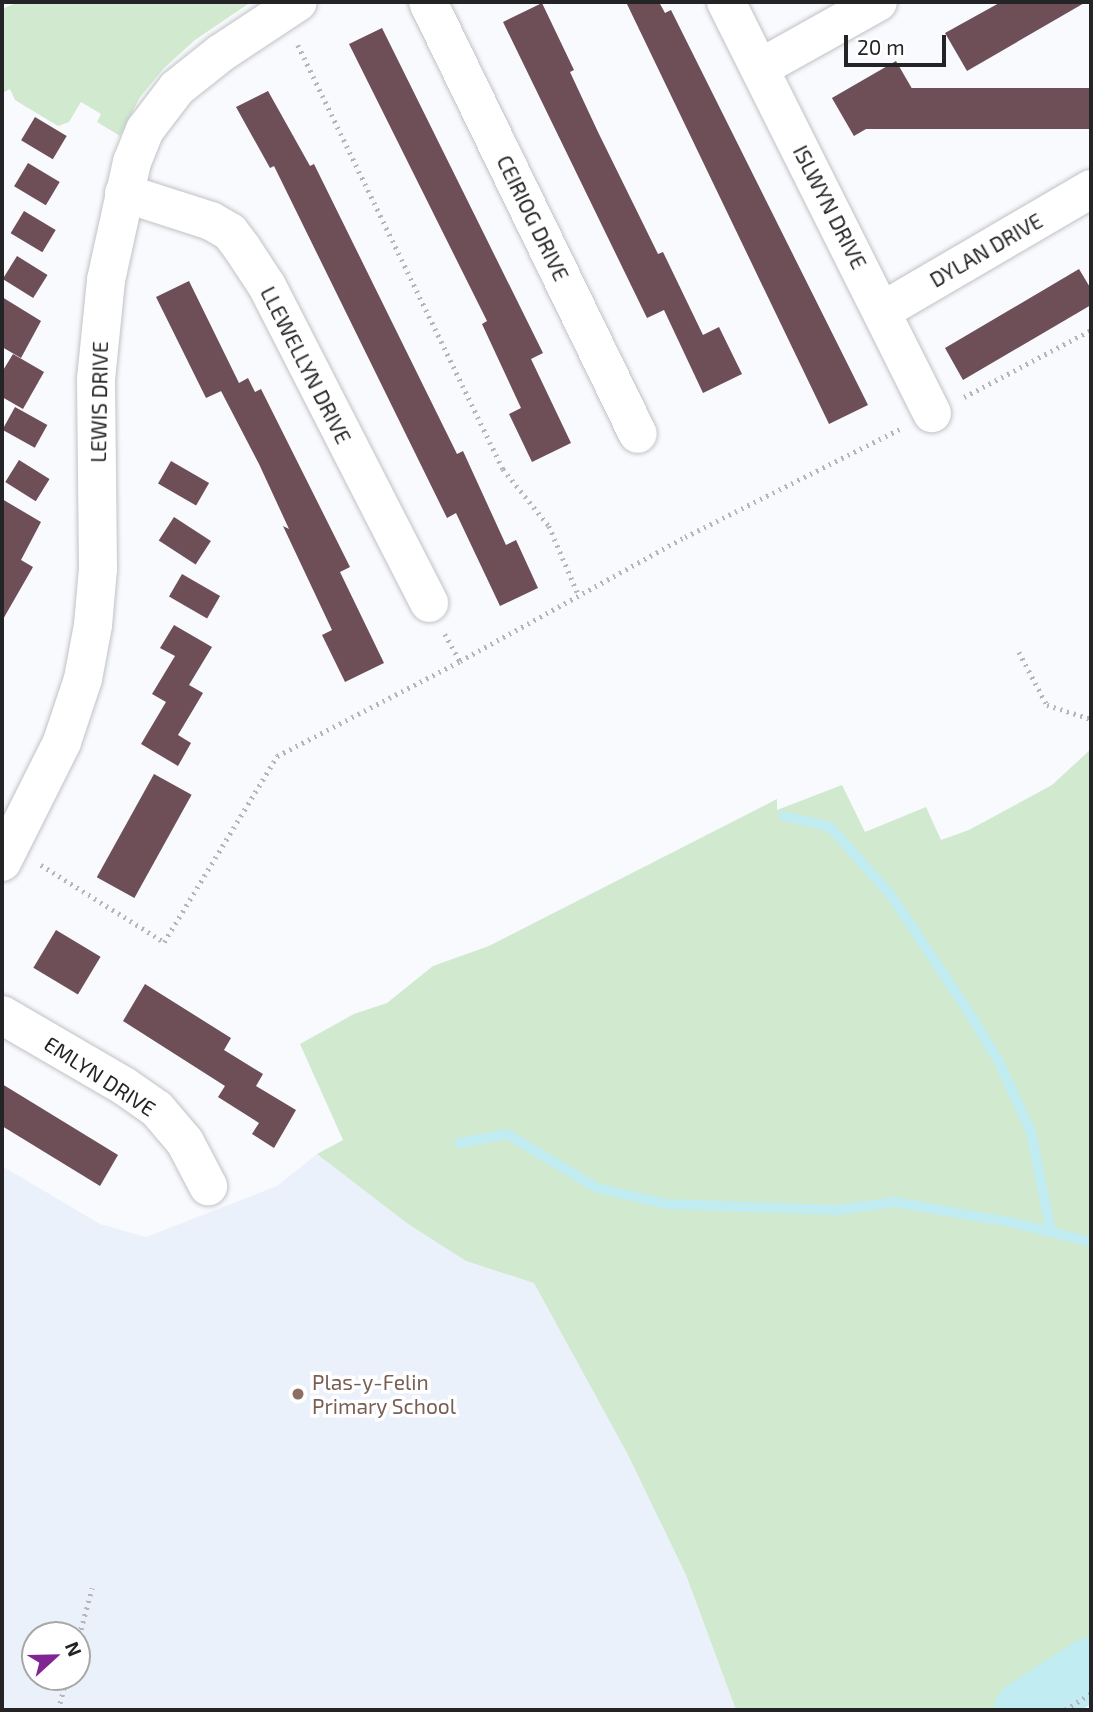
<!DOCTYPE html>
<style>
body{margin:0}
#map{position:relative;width:1093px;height:1712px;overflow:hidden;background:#f8fafd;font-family:"Exo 2",sans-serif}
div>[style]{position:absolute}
.built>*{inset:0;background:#ebf1fb}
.green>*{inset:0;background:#d0e9cf}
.stream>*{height:10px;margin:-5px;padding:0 5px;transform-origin:5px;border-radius:5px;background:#c0ecf2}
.river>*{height:61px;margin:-30.5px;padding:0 30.5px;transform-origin:30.5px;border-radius:30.5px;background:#c0ecf2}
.building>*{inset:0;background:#6e4e57;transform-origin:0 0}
.path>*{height:4.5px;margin-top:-2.25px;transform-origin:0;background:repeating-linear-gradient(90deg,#b5b6b9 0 2px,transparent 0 7px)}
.roads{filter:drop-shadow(0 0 2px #c0c2c5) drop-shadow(0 0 2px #c0c2c5)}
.minor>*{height:38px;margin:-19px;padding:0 19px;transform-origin:19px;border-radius:19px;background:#fff}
.dots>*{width:19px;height:19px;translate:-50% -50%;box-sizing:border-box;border:4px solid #fff;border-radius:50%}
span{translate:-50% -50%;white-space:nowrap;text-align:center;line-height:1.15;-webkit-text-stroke:7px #fff;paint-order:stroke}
.street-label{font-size:21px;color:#242426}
.education-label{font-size:21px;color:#785e54}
.left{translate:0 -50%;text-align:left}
.frame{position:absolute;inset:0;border:4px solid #242426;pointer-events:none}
.north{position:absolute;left:21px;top:1621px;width:70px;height:70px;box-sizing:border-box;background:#fff;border:2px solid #a7a7a8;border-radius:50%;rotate:68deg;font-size:19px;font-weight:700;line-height:28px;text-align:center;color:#242426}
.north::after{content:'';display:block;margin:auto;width:24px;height:32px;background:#812592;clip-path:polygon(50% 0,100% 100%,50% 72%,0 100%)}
.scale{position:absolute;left:844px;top:35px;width:102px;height:32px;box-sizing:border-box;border:4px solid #242426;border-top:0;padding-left:9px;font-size:21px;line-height:24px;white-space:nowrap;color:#242426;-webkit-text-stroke:5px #fff;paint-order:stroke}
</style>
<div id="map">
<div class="built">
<div style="clip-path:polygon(evenodd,317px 1154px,408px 1224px,466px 1261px,534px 1282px,627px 1453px,686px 1575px,736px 1710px,2px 1710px,2px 1166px,100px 1224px,146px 1237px,277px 1186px,317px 1154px,35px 1635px,77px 1635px,77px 1677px,35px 1677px,35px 1635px)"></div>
</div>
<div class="green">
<div style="clip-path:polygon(19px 2px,251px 2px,195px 40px,164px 68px,140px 97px,120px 136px,97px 122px,101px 114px,81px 102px,69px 122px,58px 126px,15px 100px,10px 89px,2px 93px,2px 9px)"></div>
<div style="clip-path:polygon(1091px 749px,1091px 1667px,1024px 1710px,736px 1710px,686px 1575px,627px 1453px,534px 1283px,466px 1261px,408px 1224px,317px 1154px,343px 1140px,300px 1044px,354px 1014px,387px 1003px,433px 966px,489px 946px,777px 799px,777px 810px,842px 785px,865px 832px,926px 807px,941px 840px,969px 830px,1052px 785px)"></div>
</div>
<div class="stream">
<div style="left:784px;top:816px;width:47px;rotate:13.4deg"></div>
<div style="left:830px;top:827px;width:91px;rotate:48.1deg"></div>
<div style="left:891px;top:895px;width:149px;rotate:56.5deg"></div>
<div style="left:973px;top:1019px;width:50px;rotate:58.8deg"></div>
<div style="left:999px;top:1062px;width:77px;rotate:65.4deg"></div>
<div style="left:1031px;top:1132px;width:102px;rotate:78.7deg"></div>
<div style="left:460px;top:1143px;width:48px;rotate:-10.8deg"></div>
<div style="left:507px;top:1134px;width:105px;rotate:31deg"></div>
<div style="left:597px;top:1188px;width:71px;rotate:13.1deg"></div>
<div style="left:666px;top:1204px;width:172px;rotate:2deg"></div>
<div style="left:838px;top:1210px;width:57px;rotate:-8.1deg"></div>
<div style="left:894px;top:1202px;width:118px;rotate:9.8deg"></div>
<div style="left:1010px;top:1222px;width:83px;rotate:13.9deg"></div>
</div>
<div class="river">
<div style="left:1024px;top:1710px;width:80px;rotate:-32.7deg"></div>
</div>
<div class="building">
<div style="clip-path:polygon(626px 2px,659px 2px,665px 13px,671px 10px,868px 405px,829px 424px)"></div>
<div style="clip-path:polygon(1001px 2px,1086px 2px,967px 71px,945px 33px)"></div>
<div style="clip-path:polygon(542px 3px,574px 70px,570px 72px,598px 132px,658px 254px,663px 252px,703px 335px,719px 327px,742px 374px,703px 393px,664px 310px,647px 318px,503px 22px)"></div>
<div style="clip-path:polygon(382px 28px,543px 353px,531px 359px,571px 443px,532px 462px,509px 414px,521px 408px,482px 324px,487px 321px,349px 44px)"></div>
<div style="left:896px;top:61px;width:44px;height:74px;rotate:60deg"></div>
<div style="left:1091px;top:88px;width:41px;height:240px;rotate:90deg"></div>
<div style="clip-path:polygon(268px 91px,310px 166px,314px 164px,457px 454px,463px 451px,506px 545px,516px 540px,538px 588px,500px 606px,456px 513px,447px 518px,274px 166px,270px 168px,236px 107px)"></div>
<div style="left:35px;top:117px;width:37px;height:27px;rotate:31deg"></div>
<div style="left:28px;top:163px;width:37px;height:27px;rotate:31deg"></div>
<div style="left:24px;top:211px;width:37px;height:26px;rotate:31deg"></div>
<div style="left:17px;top:256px;width:36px;height:27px;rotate:32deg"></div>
<div style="clip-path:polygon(1079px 269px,1091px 289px,1091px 305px,963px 380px,945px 348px)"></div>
<div style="clip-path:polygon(189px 281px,239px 383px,248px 378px,255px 392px,261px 389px,350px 567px,340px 572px,384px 663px,345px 682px,322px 635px,332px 630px,283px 526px,289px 529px,259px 464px,221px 391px,232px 386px,206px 398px,156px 297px)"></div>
<div style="clip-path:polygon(2px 297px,41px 321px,21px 358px,2px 347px)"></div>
<div style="clip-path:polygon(13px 354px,44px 372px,23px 409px,2px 397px,2px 372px)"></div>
<div style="left:15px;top:407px;width:37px;height:26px;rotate:29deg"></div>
<div style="left:19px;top:460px;width:36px;height:26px;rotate:32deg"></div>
<div style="left:171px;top:461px;width:44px;height:26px;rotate:30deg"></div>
<div style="clip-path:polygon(2px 499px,41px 522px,21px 560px,33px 567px,2px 621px)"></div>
<div style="left:174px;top:517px;width:44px;height:28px;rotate:33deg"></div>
<div style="left:182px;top:574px;width:44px;height:26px;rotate:30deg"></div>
<div style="clip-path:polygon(174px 625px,212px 647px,189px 685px,203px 693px,178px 735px,191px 743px,178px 766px,141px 744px,166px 702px,152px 694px,175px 656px,160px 648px)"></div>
<div style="left:154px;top:774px;width:43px;height:118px;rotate:29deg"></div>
<div style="left:56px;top:930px;width:52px;height:44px;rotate:31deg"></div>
<div style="clip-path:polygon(145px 984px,231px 1038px,224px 1050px,263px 1074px,256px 1086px,296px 1110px,274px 1148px,252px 1134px,259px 1123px,218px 1097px,225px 1086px,123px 1021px)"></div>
<div style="clip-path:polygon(2px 1084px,118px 1155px,100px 1186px,2px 1126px)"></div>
</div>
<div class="path">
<div style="left:298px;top:45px;width:471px;rotate:64.2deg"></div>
<div style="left:503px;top:469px;width:73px;rotate:51.1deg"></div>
<div style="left:549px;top:526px;width:76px;rotate:66.8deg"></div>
<div style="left:964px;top:397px;width:144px;rotate:-27.8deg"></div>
<div style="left:445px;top:634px;width:31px;rotate:61deg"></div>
<div style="left:1019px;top:652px;width:60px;rotate:62.2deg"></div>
<div style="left:1047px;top:705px;width:46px;rotate:17.7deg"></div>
<div style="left:41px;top:865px;width:145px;rotate:32deg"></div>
<div style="left:164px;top:942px;width:218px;rotate:-58.7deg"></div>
<div style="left:277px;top:756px;width:206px;rotate:-27.4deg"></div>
<div style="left:460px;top:661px;width:257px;rotate:-28.9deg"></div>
<div style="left:685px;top:537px;width:241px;rotate:-26.7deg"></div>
<div style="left:77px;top:1643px;width:57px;rotate:-74.7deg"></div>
<div style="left:58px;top:1710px;width:34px;rotate:-75deg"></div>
<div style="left:1065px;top:1710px;width:31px;rotate:-33deg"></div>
</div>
<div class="roads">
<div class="minor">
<div style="left:428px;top:2px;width:480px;rotate:64.1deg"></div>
<div style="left:726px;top:2px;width:460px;rotate:63.4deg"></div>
<div style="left:760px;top:68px;width:135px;rotate:-29.2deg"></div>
<div style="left:124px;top:193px;width:91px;rotate:17.8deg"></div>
<div style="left:211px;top:221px;width:22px;rotate:30deg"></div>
<div style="left:230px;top:232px;width:20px;rotate:53deg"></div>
<div style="left:242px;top:248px;width:45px;rotate:56.7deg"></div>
<div style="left:267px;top:286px;width:356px;rotate:62.9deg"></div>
<div style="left:882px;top:311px;width:242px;rotate:-30.3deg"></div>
<div style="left:2px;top:862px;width:134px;rotate:-63.4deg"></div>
<div style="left:62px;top:742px;width:66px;rotate:-71.6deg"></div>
<div style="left:83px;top:679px;width:55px;rotate:-79.5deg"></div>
<div style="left:93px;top:625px;width:56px;rotate:-84.9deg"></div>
<div style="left:98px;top:569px;width:190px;rotate:-90.6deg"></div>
<div style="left:96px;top:379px;width:100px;rotate:-84.2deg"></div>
<div style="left:106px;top:280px;width:121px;rotate:-77.6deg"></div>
<div style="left:132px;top:162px;width:35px;rotate:-68deg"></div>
<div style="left:145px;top:130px;width:53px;rotate:-52.7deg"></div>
<div style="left:177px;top:88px;width:56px;rotate:-38.5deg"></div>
<div style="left:221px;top:53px;width:92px;rotate:-33.5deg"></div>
<div style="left:2px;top:1015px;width:141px;rotate:30.2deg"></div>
<div style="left:124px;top:1086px;width:40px;rotate:34.9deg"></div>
<div style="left:157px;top:1109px;width:43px;rotate:49.7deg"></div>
<div style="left:185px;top:1142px;width:50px;rotate:62.4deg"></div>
</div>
</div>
<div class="dots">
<div style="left:298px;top:1394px;background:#8d6e63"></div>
</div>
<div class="street-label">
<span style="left:830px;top:207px;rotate:63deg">ISLWYN DRIVE</span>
<span style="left:533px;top:218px;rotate:64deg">CEIRIOG DRIVE</span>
<span style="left:986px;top:250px;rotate:-30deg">DYLAN DRIVE</span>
<span style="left:306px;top:365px;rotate:63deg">LLEWELLYN DRIVE</span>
<span style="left:99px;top:402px;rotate:-89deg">LEWIS DRIVE</span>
<span style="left:100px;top:1076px;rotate:33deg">EMLYN DRIVE</span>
</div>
<div class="education-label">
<span class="left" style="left:312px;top:1394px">Plas-y-Felin<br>Primary School</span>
</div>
<div class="frame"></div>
<div class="north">N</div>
<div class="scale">20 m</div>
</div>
